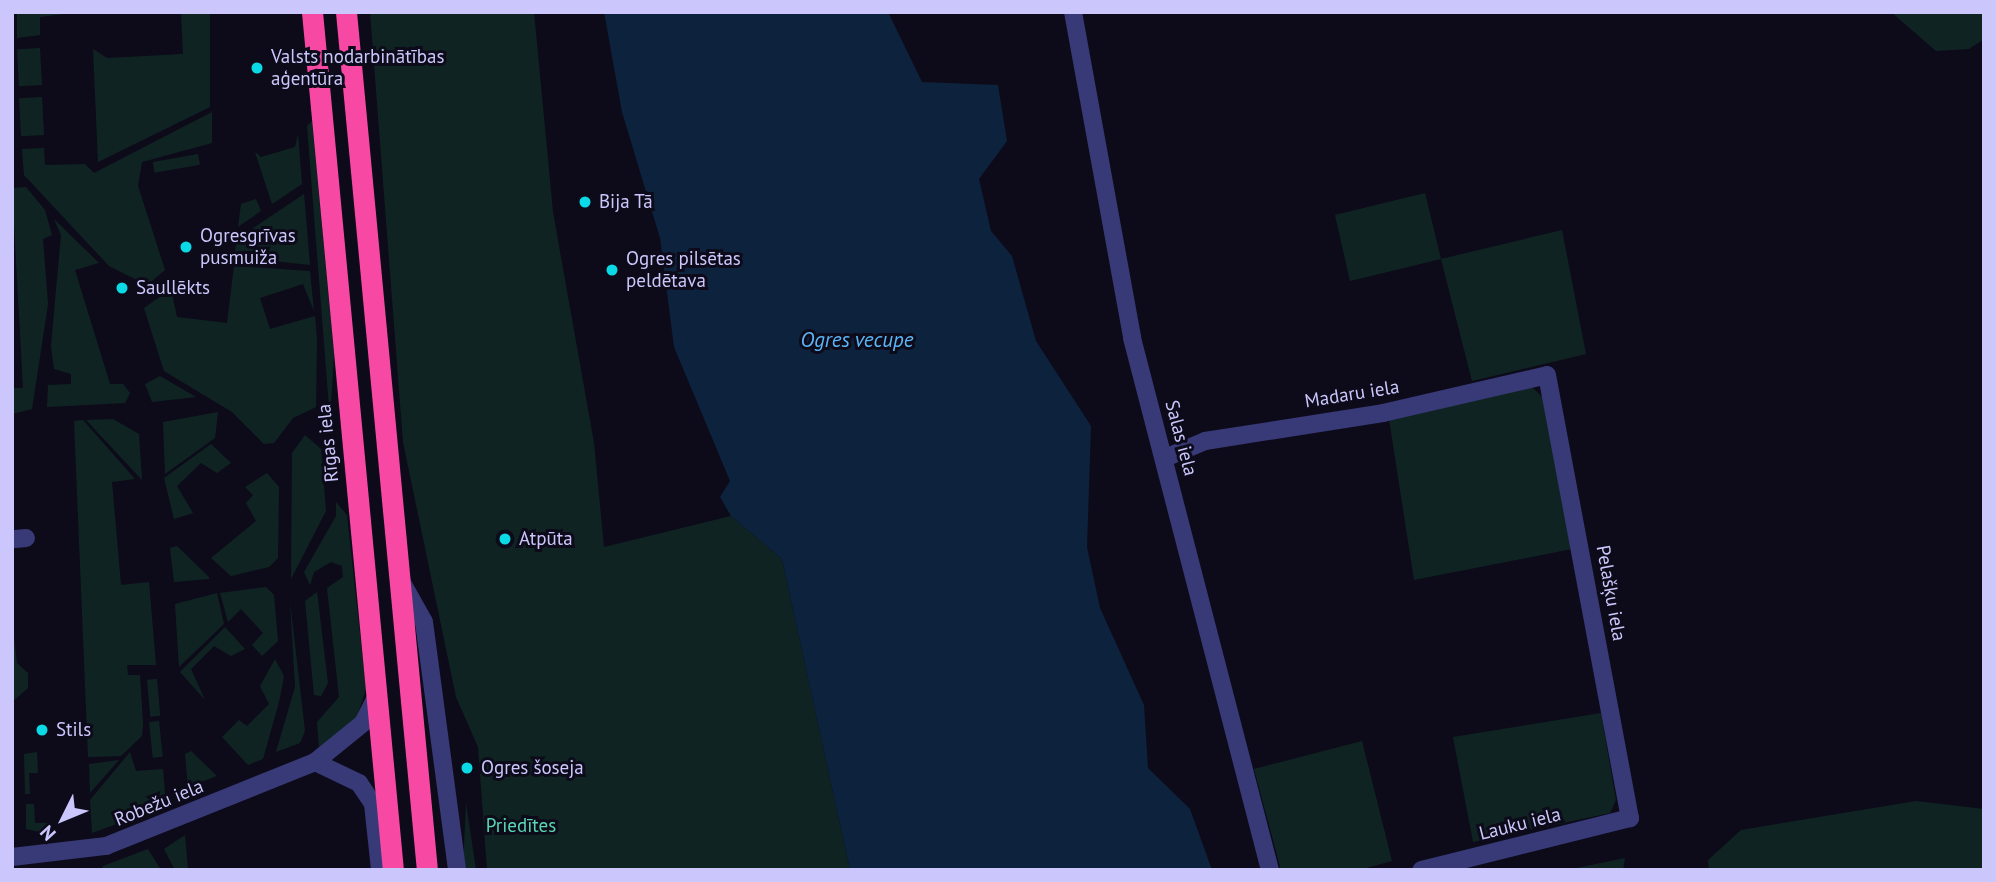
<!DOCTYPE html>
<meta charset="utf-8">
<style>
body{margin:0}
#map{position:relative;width:1996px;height:882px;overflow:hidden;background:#0d0b1a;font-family:"PT Sans",sans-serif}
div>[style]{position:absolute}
.green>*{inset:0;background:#0f2422;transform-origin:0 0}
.water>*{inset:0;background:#0d223d}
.minor>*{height:18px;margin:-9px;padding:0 9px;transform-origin:9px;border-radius:9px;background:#383977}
.highway>*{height:21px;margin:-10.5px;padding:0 10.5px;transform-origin:10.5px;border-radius:10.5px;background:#f748a4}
.dots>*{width:19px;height:19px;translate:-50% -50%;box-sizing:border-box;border:4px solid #0d0b1a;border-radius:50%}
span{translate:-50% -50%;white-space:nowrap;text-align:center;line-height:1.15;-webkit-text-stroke:6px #0d0b1a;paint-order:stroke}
.poi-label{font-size:19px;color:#cbc7fc}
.left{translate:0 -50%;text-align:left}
.street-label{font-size:19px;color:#cbc7fc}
.park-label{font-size:19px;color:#58d7b2}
.water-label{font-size:21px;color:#5ab6f8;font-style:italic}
.frame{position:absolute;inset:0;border:14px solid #cbc7fc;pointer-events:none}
.north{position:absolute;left:28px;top:784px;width:70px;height:70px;-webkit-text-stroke:5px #0d0b1a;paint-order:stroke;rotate:227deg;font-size:19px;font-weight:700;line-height:28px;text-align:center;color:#cbc7fc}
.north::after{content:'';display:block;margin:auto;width:24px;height:32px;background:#cbc7fc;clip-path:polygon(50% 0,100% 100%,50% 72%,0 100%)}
</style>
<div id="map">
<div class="green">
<div style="clip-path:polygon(80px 12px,40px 17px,40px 35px,17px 38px,17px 12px)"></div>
<div style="clip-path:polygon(181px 12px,210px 12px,210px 107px,98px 162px,93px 49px,107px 58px,183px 54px)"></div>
<div style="clip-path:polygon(370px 12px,534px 12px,553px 212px,594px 443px,604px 547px,731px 516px,782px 559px,850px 870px,487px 870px,478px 747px,456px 697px,403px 442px)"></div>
<div style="clip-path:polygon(1891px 12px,1984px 12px,1984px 39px,1969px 49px,1936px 51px)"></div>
<div style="left:40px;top:48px;width:37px;height:23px;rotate:87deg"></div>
<div style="left:42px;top:97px;width:38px;height:23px;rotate:87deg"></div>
<div style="clip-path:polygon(212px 112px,212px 143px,142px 162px,138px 186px,165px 270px,147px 285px,109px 266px,24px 175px,22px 149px,44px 148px,45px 165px,85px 164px,94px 173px)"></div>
<div style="clip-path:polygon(312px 121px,334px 354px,330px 420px,307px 126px)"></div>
<div style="clip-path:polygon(298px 134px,302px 184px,272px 204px,255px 152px,261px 157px,295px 147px)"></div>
<div style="left:198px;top:154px;width:11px;height:46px;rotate:80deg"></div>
<div style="clip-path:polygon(26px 187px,45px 210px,52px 235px,43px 239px,48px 304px,32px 409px,12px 414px,12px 388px,23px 388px,12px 188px)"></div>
<div style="clip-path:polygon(1425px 193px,1441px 259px,1562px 230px,1586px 354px,1472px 381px,1441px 259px,1350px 281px,1335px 215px)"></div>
<div style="clip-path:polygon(304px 194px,310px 265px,234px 257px,237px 239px)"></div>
<div style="clip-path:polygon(256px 199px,261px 211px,238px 227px,241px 204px)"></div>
<div style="clip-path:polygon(54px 219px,99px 263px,75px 270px,110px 384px,123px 384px,130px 393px,125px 403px,47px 407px,48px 385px,71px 384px,71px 374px,54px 369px,51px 346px,61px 235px)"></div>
<div style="clip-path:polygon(234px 266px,310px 271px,314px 311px,303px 284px,260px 298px,270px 329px,315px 316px,317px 340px,316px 407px,293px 418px,274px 443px,264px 444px,232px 412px,164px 371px,144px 308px,171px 289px,177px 317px,227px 323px)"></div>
<div style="clip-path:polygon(160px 376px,196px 397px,152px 402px,145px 384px)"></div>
<div style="clip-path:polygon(1532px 387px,1549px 404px,1572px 549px,1414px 580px,1389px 419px)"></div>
<div style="clip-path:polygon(218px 412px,215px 438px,165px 474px,163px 422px)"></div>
<div style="clip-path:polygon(113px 419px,139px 434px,142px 480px,86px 420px)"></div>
<div style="clip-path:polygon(83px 420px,135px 479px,112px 482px,121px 585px,149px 582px,156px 665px,127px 665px,128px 675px,140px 675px,143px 724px,142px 736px,121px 756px,88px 757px,74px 421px)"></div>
<div style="clip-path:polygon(305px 435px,321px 449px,326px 511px,291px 579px,292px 453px)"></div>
<div style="clip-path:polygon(211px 444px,231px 463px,217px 473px,201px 463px,177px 486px,193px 513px,174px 519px,164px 478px)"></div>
<div style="clip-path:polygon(267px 473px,279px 487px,278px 558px,269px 567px,231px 576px,211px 558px,256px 521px,246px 503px,253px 495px,245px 487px)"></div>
<div style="clip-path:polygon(336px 502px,347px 515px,366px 689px,354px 725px,319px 747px,317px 722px,339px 697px,327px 588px,343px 577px,342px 566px,331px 562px,314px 572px,310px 585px,304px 572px,336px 516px)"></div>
<div style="clip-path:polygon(177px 546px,209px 577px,209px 579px,174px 582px,170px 548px)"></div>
<div style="clip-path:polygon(266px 587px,274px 595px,278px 641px,262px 656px,252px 645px,263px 633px,241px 609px,228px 622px,220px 593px)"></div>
<div style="clip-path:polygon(317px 592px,328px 683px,321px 696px,314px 695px,305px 601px)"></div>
<div style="clip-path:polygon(217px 593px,224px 624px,179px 667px,175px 604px)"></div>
<div style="clip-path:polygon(290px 601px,305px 731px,300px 743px,276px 752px,295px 687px)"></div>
<div style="clip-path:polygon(12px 619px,17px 663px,28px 673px,28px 688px,12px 702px)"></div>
<div style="clip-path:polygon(225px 627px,245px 649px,231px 656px,214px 646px,191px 669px,205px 700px,180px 672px)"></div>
<div style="clip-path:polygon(275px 659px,284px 676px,279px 702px,263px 759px,248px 765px,222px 737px,239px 720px,247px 726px,269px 704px,260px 686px)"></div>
<div style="left:157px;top:679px;width:37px;height:10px;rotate:85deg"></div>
<div style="clip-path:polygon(1601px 713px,1616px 800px,1610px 813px,1473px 842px,1453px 737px)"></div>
<div style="left:159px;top:721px;width:36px;height:10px;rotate:84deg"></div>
<div style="clip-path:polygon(1362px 741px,1392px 861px,1359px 870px,1281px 870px,1254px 769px)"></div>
<div style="clip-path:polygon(191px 751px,217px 776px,188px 787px,185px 754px)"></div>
<div style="clip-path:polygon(37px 752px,38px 773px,29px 773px,30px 794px,25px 794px,24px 754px)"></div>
<div style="clip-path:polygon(130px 752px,136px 771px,163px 769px,166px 806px,92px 833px,90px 800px)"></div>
<div style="clip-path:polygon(119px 760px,90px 793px,89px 764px)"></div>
<div style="clip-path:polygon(1916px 801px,1984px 809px,1984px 870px,1709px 870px,1708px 860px,1741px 830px)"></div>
<div style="clip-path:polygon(466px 803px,476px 870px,463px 868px)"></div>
<div style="clip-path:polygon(26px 804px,34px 804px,35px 823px,52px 823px,45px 833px,26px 829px)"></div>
<div style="clip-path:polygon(185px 835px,188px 870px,175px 870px,164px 849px)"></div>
<div style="clip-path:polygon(148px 849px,161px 870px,102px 870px,103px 866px)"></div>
<div style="clip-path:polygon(1625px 858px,1623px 870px,1567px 870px)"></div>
</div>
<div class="water">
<div style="clip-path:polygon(604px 12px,888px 12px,922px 82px,998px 85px,1007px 141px,979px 179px,991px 231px,1012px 256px,1036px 341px,1091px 426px,1087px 547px,1100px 608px,1144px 705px,1148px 768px,1190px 809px,1212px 870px,850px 870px,782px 559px,731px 516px,720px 497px,730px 481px,674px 347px,660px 238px,622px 112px)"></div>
</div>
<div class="minor">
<div style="left:1073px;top:12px;width:331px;rotate:79.7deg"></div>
<div style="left:1132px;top:338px;width:550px;rotate:75.46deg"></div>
<div style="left:1165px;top:458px;width:43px;rotate:-23deg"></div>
<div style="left:1205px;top:441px;width:180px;rotate:-8.9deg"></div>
<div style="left:1383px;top:413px;width:168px;rotate:-13deg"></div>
<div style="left:1547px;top:375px;width:451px;rotate:79.4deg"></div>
<div style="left:1630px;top:818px;width:215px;rotate:166deg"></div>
<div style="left:15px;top:539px;width:11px;rotate:-5deg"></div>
<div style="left:401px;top:581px;width:47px;rotate:60.7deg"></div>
<div style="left:424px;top:622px;width:250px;rotate:82.4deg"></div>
<div style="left:315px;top:762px;width:49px;rotate:25.5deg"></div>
<div style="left:359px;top:783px;width:25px;rotate:56deg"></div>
<div style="left:373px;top:804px;width:66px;rotate:83.9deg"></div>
<div style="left:12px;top:857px;width:95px;rotate:-6.7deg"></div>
<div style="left:106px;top:846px;width:225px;rotate:-21.9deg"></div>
<div style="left:315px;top:762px;width:62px;rotate:-39.1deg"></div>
<div style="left:363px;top:723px;width:31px;rotate:-63deg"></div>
</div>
<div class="highway">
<div style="left:312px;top:12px;width:862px;rotate:84.61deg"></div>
<div style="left:346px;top:12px;width:862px;rotate:84.61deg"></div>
</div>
<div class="dots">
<div style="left:257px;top:68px;background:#0adae5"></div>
<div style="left:585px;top:202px;background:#0adae5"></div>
<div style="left:186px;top:247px;background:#0adae5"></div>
<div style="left:612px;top:270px;background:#0adae5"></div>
<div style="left:122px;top:288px;background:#0adae5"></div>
<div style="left:505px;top:539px;background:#0adae5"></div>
<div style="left:42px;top:730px;background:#0adae5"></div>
<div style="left:467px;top:768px;background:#0adae5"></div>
</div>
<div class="poi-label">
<span class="left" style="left:271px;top:68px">Valsts nodarbinātības<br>aģentūra</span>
<span class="left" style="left:599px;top:202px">Bija Tā</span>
<span class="left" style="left:200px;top:247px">Ogresgrīvas<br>pusmuiža</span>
<span class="left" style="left:626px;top:270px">Ogres pilsētas<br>peldētava</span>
<span class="left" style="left:136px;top:288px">Saullēkts</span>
<span class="left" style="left:519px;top:539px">Atpūta</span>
<span class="left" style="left:56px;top:730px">Stils</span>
<span class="left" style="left:481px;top:768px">Ogres šoseja</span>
</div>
<div class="street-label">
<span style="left:1352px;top:394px;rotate:-9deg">Madaru iela</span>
<span style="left:1181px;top:438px;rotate:75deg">Salas iela</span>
<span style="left:328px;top:443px;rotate:-96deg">Rīgas iela</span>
<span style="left:1611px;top:593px;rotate:80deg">Pelašķu iela</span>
<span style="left:159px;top:803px;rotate:-22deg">Robežu iela</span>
<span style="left:1520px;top:824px;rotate:-14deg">Lauku iela</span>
</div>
<div class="park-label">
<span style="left:521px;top:826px">Priedītes</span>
</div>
<div class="water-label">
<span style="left:857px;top:340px">Ogres vecupe</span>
</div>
<div class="frame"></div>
<div class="north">N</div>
</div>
